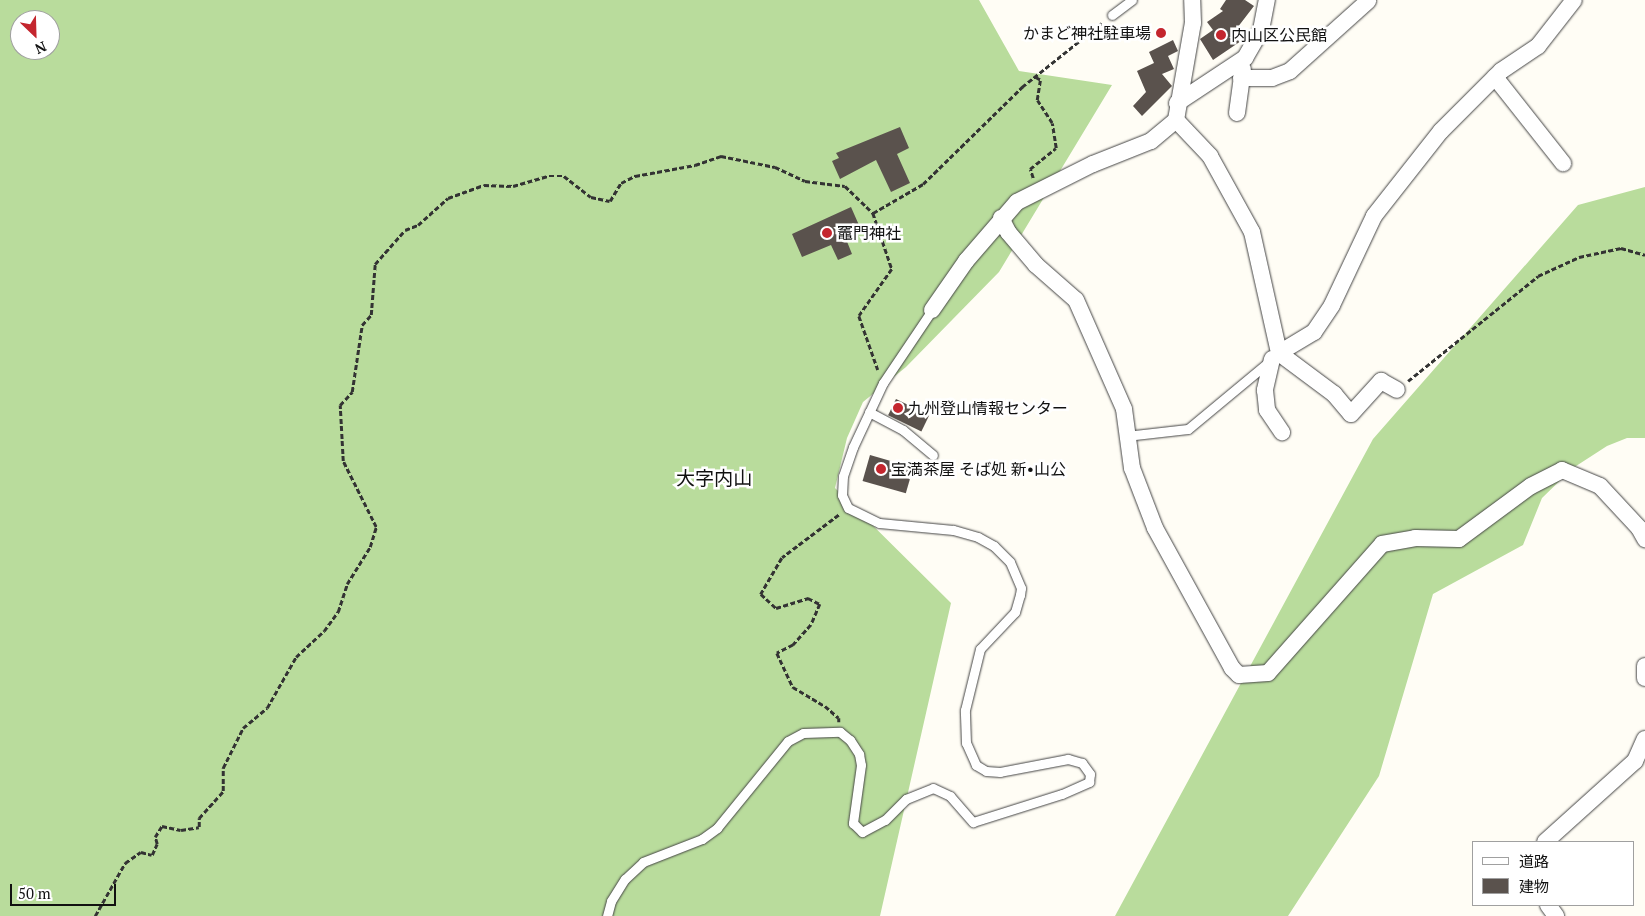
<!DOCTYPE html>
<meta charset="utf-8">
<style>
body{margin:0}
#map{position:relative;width:1645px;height:916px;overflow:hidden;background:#fffdf5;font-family:"PT Serif","Noto Sans JP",serif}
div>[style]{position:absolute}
.forest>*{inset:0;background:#b9dc9c}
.building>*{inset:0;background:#5a524d;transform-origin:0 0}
.path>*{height:2.5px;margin-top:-1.25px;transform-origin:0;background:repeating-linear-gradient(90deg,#333 0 5px,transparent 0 7.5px)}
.roads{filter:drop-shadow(0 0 1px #444) drop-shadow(0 0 1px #444)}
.lane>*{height:9px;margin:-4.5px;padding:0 4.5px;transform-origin:4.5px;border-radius:4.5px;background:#fff}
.street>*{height:16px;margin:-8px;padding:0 8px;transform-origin:8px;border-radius:8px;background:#fff}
.dots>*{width:14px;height:14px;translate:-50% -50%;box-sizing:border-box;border:2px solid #fff;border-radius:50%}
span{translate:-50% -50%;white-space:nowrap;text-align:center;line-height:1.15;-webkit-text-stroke:5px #fff;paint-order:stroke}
.poi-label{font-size:16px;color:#111}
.right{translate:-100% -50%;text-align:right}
.left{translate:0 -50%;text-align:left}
.quarter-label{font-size:19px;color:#111}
.legend{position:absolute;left:1472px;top:841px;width:162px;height:65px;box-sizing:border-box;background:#fff;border:1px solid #a0a0a0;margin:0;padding:6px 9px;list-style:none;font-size:15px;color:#111}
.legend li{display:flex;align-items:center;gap:10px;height:25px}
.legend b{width:25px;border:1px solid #a0a0a0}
.north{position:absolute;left:10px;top:10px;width:50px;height:50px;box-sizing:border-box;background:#fff;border:1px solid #a0a0a0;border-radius:50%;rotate:156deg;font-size:14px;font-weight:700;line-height:20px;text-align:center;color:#111}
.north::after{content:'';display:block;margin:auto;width:18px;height:22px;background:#c4262e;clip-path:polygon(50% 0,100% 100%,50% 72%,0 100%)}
.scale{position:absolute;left:10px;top:884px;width:106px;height:22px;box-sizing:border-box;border:2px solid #111;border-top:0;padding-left:6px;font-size:15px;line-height:18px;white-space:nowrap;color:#111;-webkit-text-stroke:4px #fff;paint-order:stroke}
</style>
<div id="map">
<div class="forest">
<div style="clip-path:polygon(evenodd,0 0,979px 0,1019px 71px,1112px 85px,999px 272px,906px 367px,863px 402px,847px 438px,835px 488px,951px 603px,880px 916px,0 916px,0 0,20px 20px,50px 20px,50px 50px,20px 50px,20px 20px)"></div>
<div style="clip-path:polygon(1645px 187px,1645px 438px,1627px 438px,1607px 446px,1573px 468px,1542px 498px,1523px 545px,1433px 594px,1379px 776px,1288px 916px,1115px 916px,1373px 439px,1578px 205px)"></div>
</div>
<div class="building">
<div style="clip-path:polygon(1226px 0,1245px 0,1254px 6px,1234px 32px,1241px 41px,1213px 60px,1200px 39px,1213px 30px,1207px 22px,1223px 11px,1220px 9px)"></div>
<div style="clip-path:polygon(1173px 40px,1178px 51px,1168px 56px,1174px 69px,1162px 74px,1172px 86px,1142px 116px,1133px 106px,1146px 92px,1137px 71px,1154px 63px,1149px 52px)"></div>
<div style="clip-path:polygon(900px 127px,909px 148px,897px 154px,910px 183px,891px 192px,876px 160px,840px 179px,832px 161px,839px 158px,836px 153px)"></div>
<div style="clip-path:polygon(851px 207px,862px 232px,846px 239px,852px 254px,838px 260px,831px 245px,802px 257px,792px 234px)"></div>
<div style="left:896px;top:399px;width:37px;height:18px;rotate:26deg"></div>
<div style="left:870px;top:455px;width:45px;height:27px;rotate:16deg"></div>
</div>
<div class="path">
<div style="left:1033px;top:178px;width:9px;rotate:-108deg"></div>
<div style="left:1030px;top:169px;width:33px;rotate:-39deg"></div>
<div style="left:1056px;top:148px;width:25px;rotate:-99deg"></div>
<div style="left:1052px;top:123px;width:27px;rotate:-123deg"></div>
<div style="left:1037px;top:100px;width:20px;rotate:-81deg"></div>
<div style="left:1040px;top:80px;width:6px;rotate:-149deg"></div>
<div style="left:873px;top:213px;width:58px;rotate:-30.1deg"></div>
<div style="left:923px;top:184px;width:139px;rotate:-44.4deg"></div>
<div style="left:1022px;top:87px;width:104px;rotate:-38.7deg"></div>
<div style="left:1408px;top:381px;width:167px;rotate:-38.9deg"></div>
<div style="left:1538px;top:276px;width:45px;rotate:-24.9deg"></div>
<div style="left:1579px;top:257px;width:43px;rotate:-12.1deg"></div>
<div style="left:1621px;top:248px;width:25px;rotate:16deg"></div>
<div style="left:839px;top:515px;width:71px;rotate:143deg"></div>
<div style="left:782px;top:558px;width:42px;rotate:120.3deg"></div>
<div style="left:761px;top:594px;width:21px;rotate:43deg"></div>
<div style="left:776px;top:608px;width:34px;rotate:-17deg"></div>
<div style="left:808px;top:598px;width:13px;rotate:27deg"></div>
<div style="left:820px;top:604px;width:23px;rotate:113deg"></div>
<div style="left:811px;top:625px;width:27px;rotate:132deg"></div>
<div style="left:793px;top:645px;width:18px;rotate:153deg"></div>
<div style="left:777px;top:653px;width:38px;rotate:65deg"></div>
<div style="left:793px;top:687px;width:37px;rotate:31deg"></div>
<div style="left:825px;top:706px;width:18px;rotate:41deg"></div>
<div style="left:839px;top:718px;width:4px;rotate:90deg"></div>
<div style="left:95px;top:916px;width:61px;rotate:-60.5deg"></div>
<div style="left:125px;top:863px;width:19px;rotate:-35deg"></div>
<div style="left:141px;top:852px;width:11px;rotate:15deg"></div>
<div style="left:152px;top:855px;width:12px;rotate:-66deg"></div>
<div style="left:157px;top:844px;width:7px;rotate:-106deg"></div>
<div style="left:155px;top:837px;width:13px;rotate:-58deg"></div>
<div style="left:162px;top:826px;width:19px;rotate:12deg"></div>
<div style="left:181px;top:830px;width:18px;rotate:-9deg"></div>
<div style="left:199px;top:827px;width:9px;rotate:-90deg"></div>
<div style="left:199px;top:818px;width:36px;rotate:-48deg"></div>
<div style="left:223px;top:791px;width:23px;rotate:-90deg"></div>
<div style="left:223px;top:768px;width:45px;rotate:-63.4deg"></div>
<div style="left:243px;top:728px;width:31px;rotate:-40deg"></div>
<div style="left:267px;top:708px;width:59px;rotate:-60.4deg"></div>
<div style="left:296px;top:657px;width:38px;rotate:-43deg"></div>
<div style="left:324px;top:631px;width:24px;rotate:-54deg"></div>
<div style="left:338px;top:612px;width:29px;rotate:-72deg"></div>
<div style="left:347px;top:584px;width:44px;rotate:-58.1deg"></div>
<div style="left:370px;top:547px;width:21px;rotate:-73deg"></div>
<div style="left:376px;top:527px;width:74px;rotate:-116.6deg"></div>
<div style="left:343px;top:461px;width:56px;rotate:-93.1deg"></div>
<div style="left:340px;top:405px;width:18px;rotate:-47deg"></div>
<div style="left:352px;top:392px;width:68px;rotate:-81.5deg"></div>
<div style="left:362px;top:325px;width:13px;rotate:-48deg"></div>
<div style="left:371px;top:315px;width:51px;rotate:-85.5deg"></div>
<div style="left:375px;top:264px;width:45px;rotate:-48.6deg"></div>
<div style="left:405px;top:230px;width:14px;rotate:-21deg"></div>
<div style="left:418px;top:225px;width:40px;rotate:-42deg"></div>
<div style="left:448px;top:198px;width:38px;rotate:-20deg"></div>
<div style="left:484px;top:185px;width:29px;rotate:2deg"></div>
<div style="left:513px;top:186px;width:37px;rotate:-16deg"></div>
<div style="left:549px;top:176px;width:15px"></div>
<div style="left:564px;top:176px;width:34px;rotate:38deg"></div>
<div style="left:591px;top:197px;width:19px;rotate:12deg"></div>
<div style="left:610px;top:201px;width:21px;rotate:-59deg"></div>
<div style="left:621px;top:183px;width:16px;rotate:-27deg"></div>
<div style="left:635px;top:176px;width:61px;rotate:-10.4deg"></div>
<div style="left:695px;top:165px;width:28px;rotate:-19deg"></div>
<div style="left:721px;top:156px;width:55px;rotate:11.5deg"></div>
<div style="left:775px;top:167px;width:33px;rotate:25deg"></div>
<div style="left:805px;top:181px;width:40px;rotate:7.1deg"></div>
<div style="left:845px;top:186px;width:39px;rotate:44deg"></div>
<div style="left:873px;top:213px;width:59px;rotate:71.3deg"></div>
<div style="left:892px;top:269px;width:57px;rotate:125.1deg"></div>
<div style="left:859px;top:316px;width:57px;rotate:70.6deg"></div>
</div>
<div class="roads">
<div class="lane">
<div style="left:1112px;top:15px;width:25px;rotate:-37deg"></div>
<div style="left:869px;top:412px;width:38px;rotate:28deg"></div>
<div style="left:903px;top:430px;width:39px;rotate:40deg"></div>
<div style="left:1126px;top:436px;width:62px;rotate:-6.4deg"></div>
<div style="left:1188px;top:429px;width:108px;rotate:-39.7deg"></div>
<div style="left:607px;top:916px;width:16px;rotate:-75deg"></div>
<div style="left:611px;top:901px;width:26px;rotate:-58deg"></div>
<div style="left:625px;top:879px;width:25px;rotate:-43deg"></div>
<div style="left:643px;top:862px;width:63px;rotate:-21.3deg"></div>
<div style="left:702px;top:839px;width:19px;rotate:-36deg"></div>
<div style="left:717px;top:828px;width:112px;rotate:-50.8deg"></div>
<div style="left:788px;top:741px;width:17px;rotate:-28deg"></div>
<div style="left:803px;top:733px;width:37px;rotate:-2deg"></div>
<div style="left:840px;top:732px;width:13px;rotate:39deg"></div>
<div style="left:850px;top:740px;width:17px;rotate:57deg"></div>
<div style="left:859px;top:754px;width:11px;rotate:80deg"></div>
<div style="left:861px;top:765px;width:59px;rotate:97.9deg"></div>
<div style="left:853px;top:823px;width:13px;rotate:45deg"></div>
<div style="left:862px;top:832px;width:26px;rotate:-28deg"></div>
<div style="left:885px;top:820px;width:30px;rotate:-45deg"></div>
<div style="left:906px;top:799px;width:29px;rotate:-22deg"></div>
<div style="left:933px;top:788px;width:19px;rotate:25deg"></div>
<div style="left:950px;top:796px;width:35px;rotate:49deg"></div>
<div style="left:973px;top:822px;width:93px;rotate:-17.5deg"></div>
<div style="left:1062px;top:794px;width:30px;rotate:-24deg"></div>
<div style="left:1089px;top:782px;width:8px;rotate:-83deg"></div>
<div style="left:1090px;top:774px;width:14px;rotate:-126deg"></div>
<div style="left:1082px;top:763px;width:15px;rotate:-164deg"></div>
<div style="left:1068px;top:759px;width:69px;rotate:169.2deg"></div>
<div style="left:1000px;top:772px;width:14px;rotate:-176deg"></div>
<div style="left:986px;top:771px;width:12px;rotate:-149deg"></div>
<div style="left:976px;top:765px;width:24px;rotate:-114deg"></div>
<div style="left:966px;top:743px;width:33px;rotate:-92deg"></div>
<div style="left:965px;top:710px;width:63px;rotate:-76.2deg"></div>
<div style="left:980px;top:649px;width:51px;rotate:-46.6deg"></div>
<div style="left:1015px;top:612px;width:18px;rotate:-74deg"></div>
<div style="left:1020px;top:595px;width:7px;rotate:-82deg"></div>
<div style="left:1021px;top:588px;width:28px;rotate:-113deg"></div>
<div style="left:1010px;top:562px;width:23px;rotate:-135deg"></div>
<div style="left:994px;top:546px;width:18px;rotate:-151deg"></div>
<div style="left:978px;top:537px;width:26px;rotate:-164deg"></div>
<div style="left:953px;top:530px;width:74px;rotate:-174.6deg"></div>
<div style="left:879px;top:523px;width:34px;rotate:-154deg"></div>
<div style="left:848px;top:508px;width:14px;rotate:-115deg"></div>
<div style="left:842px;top:495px;width:19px;rotate:-87deg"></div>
<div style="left:843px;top:476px;width:31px;rotate:-71deg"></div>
<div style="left:853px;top:447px;width:71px;rotate:-64.9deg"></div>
<div style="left:883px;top:383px;width:88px;rotate:-56.1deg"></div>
</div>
<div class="street">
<div style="left:1495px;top:77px;width:110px;rotate:51.7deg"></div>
<div style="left:1241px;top:78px;width:31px"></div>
<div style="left:1272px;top:78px;width:19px;rotate:-21deg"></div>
<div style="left:1290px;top:71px;width:105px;rotate:-41.9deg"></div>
<div style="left:1177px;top:103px;width:82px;rotate:-33.5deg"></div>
<div style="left:1245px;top:58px;width:32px;rotate:-60deg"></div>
<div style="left:1261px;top:30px;width:31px;rotate:-79deg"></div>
<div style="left:1237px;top:113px;width:44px;rotate:-82.2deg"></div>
<div style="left:1176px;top:120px;width:50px;rotate:46.6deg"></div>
<div style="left:1210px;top:156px;width:87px;rotate:61.1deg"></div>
<div style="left:1252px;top:232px;width:124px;rotate:77.4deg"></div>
<div style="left:1279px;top:353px;width:69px;rotate:36.7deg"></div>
<div style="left:1334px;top:394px;width:26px;rotate:50deg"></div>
<div style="left:1351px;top:414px;width:45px;rotate:-47.7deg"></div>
<div style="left:1381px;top:381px;width:18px;rotate:29deg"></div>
<div style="left:1001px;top:218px;width:16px;rotate:63deg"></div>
<div style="left:1008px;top:232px;width:43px;rotate:49.7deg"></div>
<div style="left:1036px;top:265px;width:53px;rotate:41.2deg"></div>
<div style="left:1076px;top:300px;width:119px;rotate:66.2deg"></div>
<div style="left:1124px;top:409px;width:60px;rotate:82.3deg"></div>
<div style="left:1132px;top:468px;width:64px;rotate:69deg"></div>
<div style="left:1155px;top:528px;width:160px;rotate:61.2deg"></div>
<div style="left:1232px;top:668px;width:10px;rotate:45deg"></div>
<div style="left:1239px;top:675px;width:29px;rotate:-4deg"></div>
<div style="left:1268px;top:673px;width:172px;rotate:-48.5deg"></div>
<div style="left:1382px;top:544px;width:34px;rotate:-10deg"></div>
<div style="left:1415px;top:538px;width:44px;rotate:1.3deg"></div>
<div style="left:1459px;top:539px;width:89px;rotate:-36.4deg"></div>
<div style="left:1531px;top:486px;width:35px;rotate:-27deg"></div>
<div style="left:1562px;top:470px;width:41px;rotate:22.8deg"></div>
<div style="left:1600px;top:486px;width:57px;rotate:47.1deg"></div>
<div style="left:1639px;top:528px;width:13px;rotate:61deg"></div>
<div style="left:932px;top:310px;width:60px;rotate:-55.2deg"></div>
<div style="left:966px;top:261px;width:78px;rotate:-49.2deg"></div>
<div style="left:1017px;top:202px;width:85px;rotate:-26.6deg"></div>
<div style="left:1093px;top:164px;width:62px;rotate:-21.6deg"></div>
<div style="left:1151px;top:141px;width:33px;rotate:-40deg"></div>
<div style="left:1176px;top:120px;width:98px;rotate:-80.1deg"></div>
<div style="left:1193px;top:23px;width:23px;rotate:-92deg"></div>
<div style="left:1279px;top:353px;width:41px;rotate:-31deg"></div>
<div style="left:1314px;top:332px;width:32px;rotate:-56deg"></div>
<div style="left:1332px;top:305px;width:98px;rotate:-64.7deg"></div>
<div style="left:1374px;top:216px;width:108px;rotate:-51.8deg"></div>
<div style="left:1441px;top:131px;width:85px;rotate:-45deg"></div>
<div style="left:1501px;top:71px;width:45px;rotate:-34deg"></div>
<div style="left:1538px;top:46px;width:58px;rotate:-52deg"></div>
<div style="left:1272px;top:359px;width:32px;rotate:103deg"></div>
<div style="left:1265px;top:390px;width:20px;rotate:84deg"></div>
<div style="left:1267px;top:410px;width:27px;rotate:56deg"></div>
<div style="left:1645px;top:666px;width:12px;rotate:90deg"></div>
<div style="left:1545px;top:842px;width:121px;rotate:-42deg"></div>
<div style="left:1635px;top:761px;width:24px;rotate:-66deg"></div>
<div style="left:1548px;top:905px;width:14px;rotate:54deg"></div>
</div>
</div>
<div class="dots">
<div style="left:1161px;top:33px;background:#c4262e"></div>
<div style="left:1221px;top:35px;background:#c4262e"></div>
<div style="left:827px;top:233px;background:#c4262e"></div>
<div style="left:898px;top:408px;background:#c4262e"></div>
<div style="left:881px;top:469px;background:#c4262e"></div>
</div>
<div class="poi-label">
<span class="right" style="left:1151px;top:33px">かまど神社駐車場</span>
<span class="left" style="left:1231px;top:35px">内山区公民館</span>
<span class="left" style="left:837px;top:233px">竈門神社</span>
<span class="left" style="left:908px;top:408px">九州登山情報センター</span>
<span class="left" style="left:891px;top:469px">宝満茶屋 そば処 新•山公</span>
</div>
<div class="quarter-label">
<span style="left:714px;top:478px">大字内山</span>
</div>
<ul class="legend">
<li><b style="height:6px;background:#fff"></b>道路</li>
<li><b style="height:14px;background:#5a524d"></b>建物</li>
</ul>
<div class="north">N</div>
<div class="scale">50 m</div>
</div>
